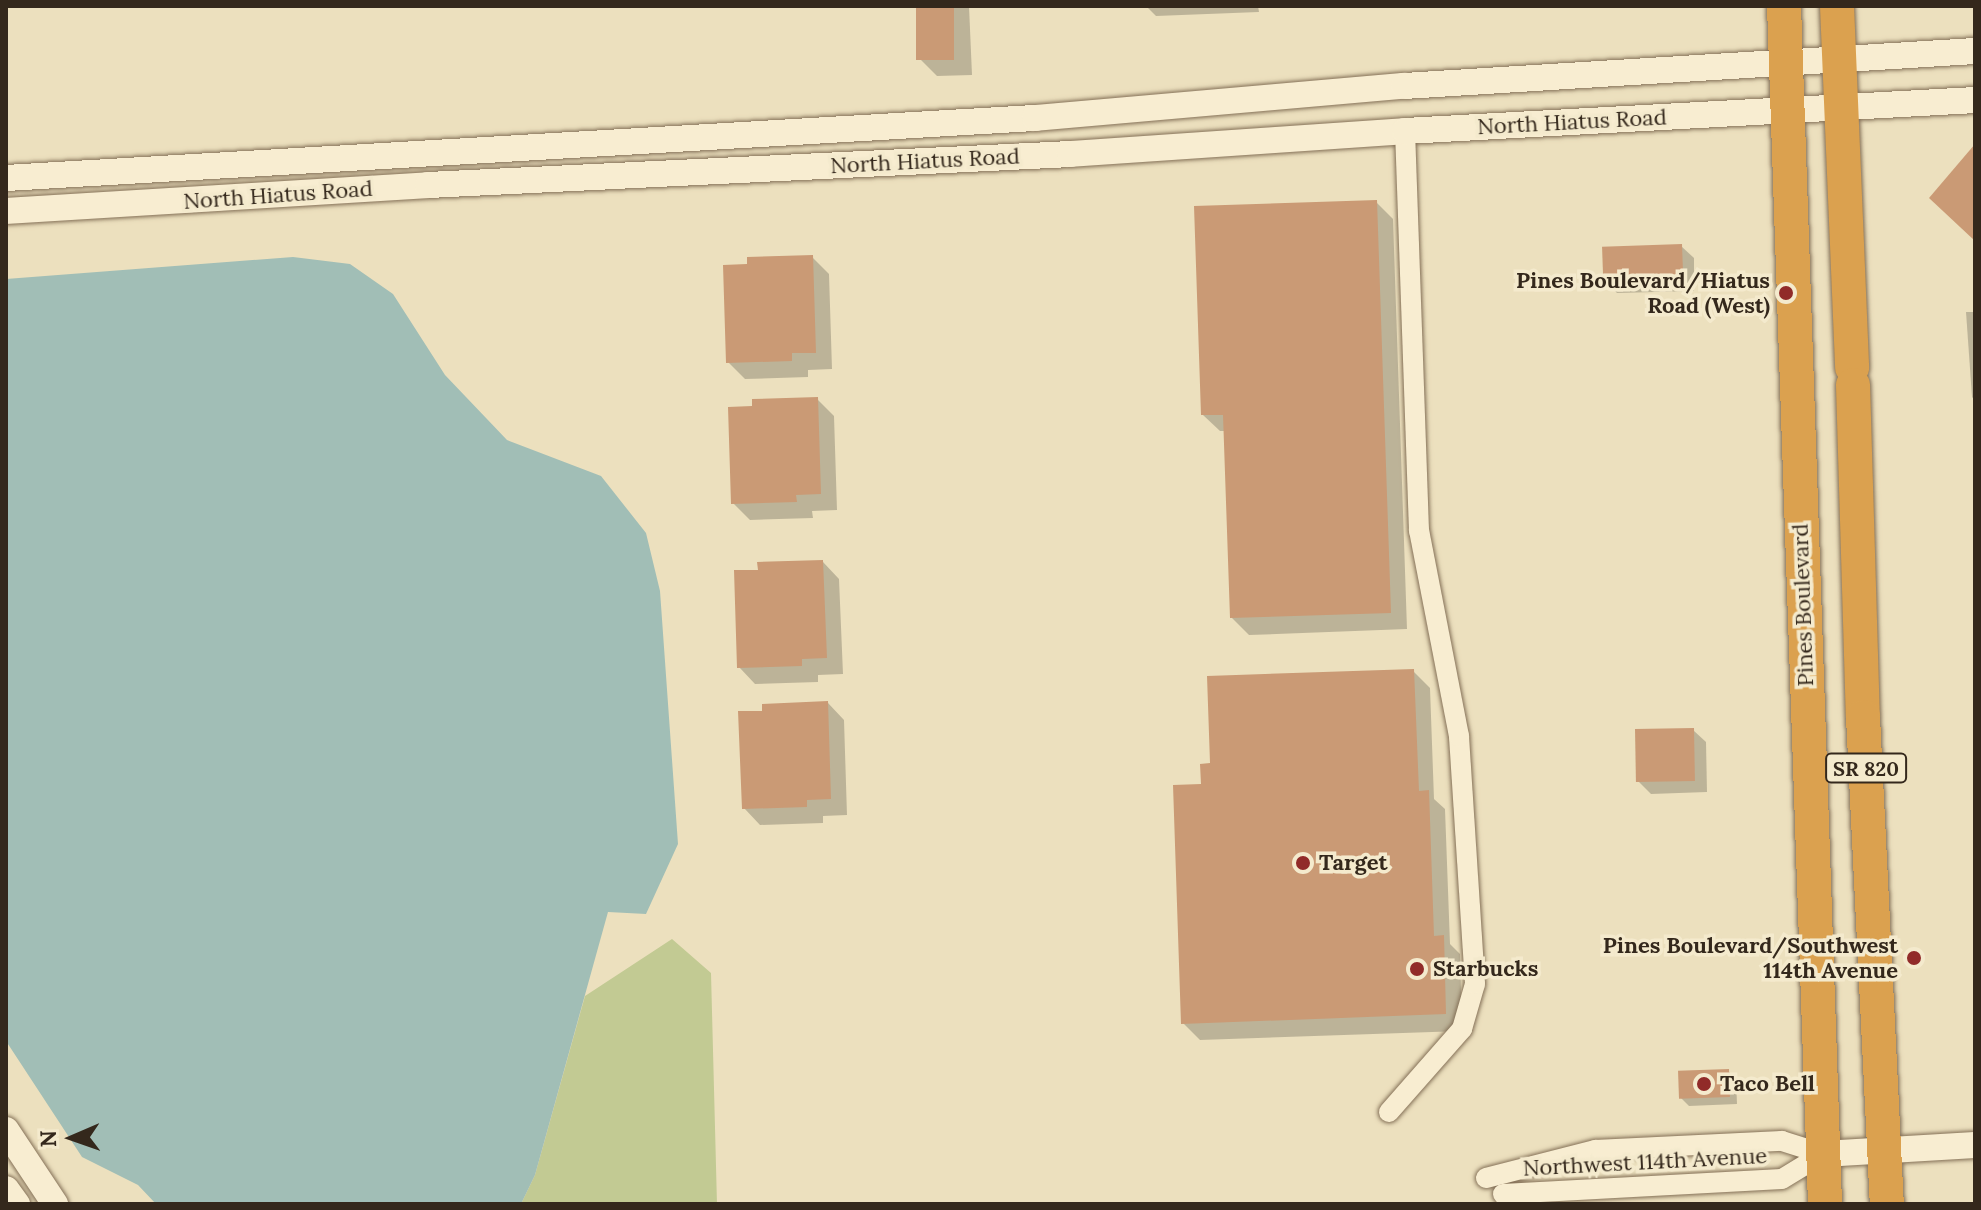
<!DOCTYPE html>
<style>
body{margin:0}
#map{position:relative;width:1981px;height:1210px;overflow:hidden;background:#ece0be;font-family:Lora,serif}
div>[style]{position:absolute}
.green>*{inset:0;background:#c2ca93}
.water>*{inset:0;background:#a1beb6}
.shadow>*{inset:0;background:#0003}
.building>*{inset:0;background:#ca9a75;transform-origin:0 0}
.roads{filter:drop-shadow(0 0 2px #847057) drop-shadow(0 0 2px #847057)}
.street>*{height:20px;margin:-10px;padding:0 10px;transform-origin:10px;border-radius:10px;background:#f8edd1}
.secondary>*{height:26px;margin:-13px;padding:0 13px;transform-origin:13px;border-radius:13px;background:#f8edd1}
.highway>*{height:34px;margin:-17px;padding:0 17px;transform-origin:17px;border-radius:17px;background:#dba14f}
.dots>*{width:22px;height:22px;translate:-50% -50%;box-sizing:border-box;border:4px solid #f4eacd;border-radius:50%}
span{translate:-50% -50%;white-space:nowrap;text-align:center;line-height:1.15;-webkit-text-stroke:7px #f4eacd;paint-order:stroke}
.shield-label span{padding:2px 6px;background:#f4eacd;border:2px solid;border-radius:6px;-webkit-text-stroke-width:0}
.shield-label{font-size:20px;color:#34281c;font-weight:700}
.street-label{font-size:22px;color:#34281c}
.poi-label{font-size:22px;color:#34281c;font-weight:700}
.right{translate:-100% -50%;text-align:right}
.left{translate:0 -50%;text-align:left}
.frame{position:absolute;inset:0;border:8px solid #34281c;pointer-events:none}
.north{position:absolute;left:32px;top:1098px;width:80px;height:80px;-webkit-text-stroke:6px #f4eacd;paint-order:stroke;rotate:268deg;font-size:22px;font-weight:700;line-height:32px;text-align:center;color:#34281c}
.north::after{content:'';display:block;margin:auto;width:28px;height:36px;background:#34281c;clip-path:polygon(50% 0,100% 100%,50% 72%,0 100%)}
</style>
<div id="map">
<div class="green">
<div style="clip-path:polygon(672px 939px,711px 973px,717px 1204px,521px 1204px,535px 1175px,585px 996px)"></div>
</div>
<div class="water">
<div style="clip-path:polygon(293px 257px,350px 264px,393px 294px,445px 375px,507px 440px,601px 476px,646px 533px,660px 591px,678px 844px,646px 914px,608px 912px,535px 1175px,521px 1204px,156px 1204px,138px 1185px,82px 1157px,6px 1041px,6px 279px)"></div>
</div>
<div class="shadow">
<div style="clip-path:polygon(918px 6px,969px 6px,972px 75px,937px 76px,920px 59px)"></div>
<div style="clip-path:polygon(1146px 6px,1258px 6px,1259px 12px,1156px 16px)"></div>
<div style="clip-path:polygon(1376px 202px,1393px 219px,1407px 629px,1249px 635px,1232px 618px,1226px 431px,1220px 431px,1203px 415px)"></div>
<div style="clip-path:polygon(1681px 246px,1694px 258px,1694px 291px,1617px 293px,1605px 280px)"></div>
<div style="clip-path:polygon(812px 257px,829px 274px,832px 369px,808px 370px,808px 377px,745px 379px,728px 362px)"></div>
<div style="clip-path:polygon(1966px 312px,1975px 312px,1975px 401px,1972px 397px)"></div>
<div style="clip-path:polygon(817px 399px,834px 416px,837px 510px,812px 511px,813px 518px,750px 520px,733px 503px)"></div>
<div style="clip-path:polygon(823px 562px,839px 579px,843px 674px,818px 675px,818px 682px,755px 684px,739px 667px,760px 572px)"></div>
<div style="clip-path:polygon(1413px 671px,1430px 688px,1434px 799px,1445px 809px,1450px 944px,1460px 954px,1462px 1031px,1200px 1040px,1183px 1023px,1203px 786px,1212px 765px)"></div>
<div style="clip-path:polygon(828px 703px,844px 720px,847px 815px,823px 816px,823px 823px,760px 825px,744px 808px)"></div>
<div style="clip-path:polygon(1693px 730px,1706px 742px,1707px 792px,1651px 794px,1638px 781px)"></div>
<div style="clip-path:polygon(1728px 1071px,1736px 1079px,1737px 1104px,1689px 1106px,1681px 1098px)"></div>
</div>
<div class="building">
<div style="left:916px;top:6px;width:38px;height:54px"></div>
<div style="clip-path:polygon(1975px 144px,1975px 241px,1929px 198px)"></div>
<div style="clip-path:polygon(1377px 200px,1391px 613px,1230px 618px,1223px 415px,1201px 415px,1194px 206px)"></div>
<div style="left:1682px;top:244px;width:35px;height:80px;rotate:88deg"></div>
<div style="clip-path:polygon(813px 255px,816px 353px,792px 353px,792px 361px,726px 363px,723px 265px,747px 264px,747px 257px)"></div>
<div style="clip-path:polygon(818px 397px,821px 494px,796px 495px,797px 502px,731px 504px,728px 407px,752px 406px,752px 399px)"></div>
<div style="clip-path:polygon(823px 560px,827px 658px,802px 659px,802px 666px,737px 668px,734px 570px,758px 570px,757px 562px)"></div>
<div style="clip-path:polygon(1414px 669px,1419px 791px,1429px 790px,1434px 936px,1444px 935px,1446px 1014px,1181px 1024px,1173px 785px,1201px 784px,1200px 764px,1210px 763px,1207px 676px)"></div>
<div style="clip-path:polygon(828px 701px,831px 799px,807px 800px,807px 807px,742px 809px,738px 711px,762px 711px,762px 704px)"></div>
<div style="left:1694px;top:728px;width:53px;height:59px;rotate:89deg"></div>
<div style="left:1729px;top:1069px;width:28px;height:51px;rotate:88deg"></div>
</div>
<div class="roads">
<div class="street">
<div style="left:1389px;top:1112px;width:111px;rotate:-48.7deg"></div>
<div style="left:1462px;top:1029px;width:47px;rotate:-73.9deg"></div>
<div style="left:1475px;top:984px;width:249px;rotate:-93.7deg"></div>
<div style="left:1459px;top:736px;width:209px;rotate:-101deg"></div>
<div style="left:1419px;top:531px;width:400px;rotate:-92deg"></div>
<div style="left:1486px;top:1178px;width:113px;rotate:-14.4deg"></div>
<div style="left:1595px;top:1150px;width:187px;rotate:-2.8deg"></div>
<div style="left:1782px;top:1141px;width:43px;rotate:17.6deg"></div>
<div style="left:1503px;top:1194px;width:279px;rotate:-3.1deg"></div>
<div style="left:1782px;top:1179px;width:48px;rotate:-31.4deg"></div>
</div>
<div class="secondary">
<div style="left:6px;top:178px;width:1031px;rotate:-3.34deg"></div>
<div style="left:1035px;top:118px;width:370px;rotate:-5deg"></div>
<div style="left:1404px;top:86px;width:572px;rotate:-3.51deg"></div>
<div style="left:6px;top:211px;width:423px;rotate:-3.5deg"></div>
<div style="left:428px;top:185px;width:643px;rotate:-2.76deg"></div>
<div style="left:1070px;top:154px;width:336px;rotate:-3.9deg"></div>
<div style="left:1405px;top:131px;width:571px;rotate:-3.11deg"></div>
<div style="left:6px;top:1130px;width:89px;rotate:56.5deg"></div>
<div style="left:1823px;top:1154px;width:152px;rotate:-3.4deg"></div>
<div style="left:6px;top:1189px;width:19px;rotate:54deg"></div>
</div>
<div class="highway">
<div style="left:1784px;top:6px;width:1199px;rotate:88.04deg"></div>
<div style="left:1837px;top:6px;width:362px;rotate:87.6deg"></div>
<div style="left:1853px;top:385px;width:332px;rotate:88.3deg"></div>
<div style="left:1863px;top:717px;width:488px;rotate:87.2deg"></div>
</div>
</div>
<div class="dots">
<div style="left:1786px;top:293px;background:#912b29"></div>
<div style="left:1303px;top:863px;background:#912b29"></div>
<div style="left:1914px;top:958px;background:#912b29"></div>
<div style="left:1417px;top:969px;background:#912b29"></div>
<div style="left:1704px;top:1084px;background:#912b29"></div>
</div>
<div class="shield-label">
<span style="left:1866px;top:768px">SR 820</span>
</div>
<div class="street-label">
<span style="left:1572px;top:122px;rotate:-3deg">North Hiatus Road</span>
<span style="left:925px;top:161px;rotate:-3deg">North Hiatus Road</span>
<span style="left:278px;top:195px;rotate:-4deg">North Hiatus Road</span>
<span style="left:1803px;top:605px;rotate:-92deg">Pines Boulevard</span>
<span style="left:1645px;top:1162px;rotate:-3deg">Northwest 114th Avenue</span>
</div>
<div class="poi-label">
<span class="right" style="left:1770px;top:293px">Pines Boulevard/Hiatus<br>Road (West)</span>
<span class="left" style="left:1319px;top:863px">Target</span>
<span class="right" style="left:1898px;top:958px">Pines Boulevard/Southwest<br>114th Avenue</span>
<span class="left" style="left:1433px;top:969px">Starbucks</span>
<span class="left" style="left:1720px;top:1084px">Taco Bell</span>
</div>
<div class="frame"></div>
<div class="north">N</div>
</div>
